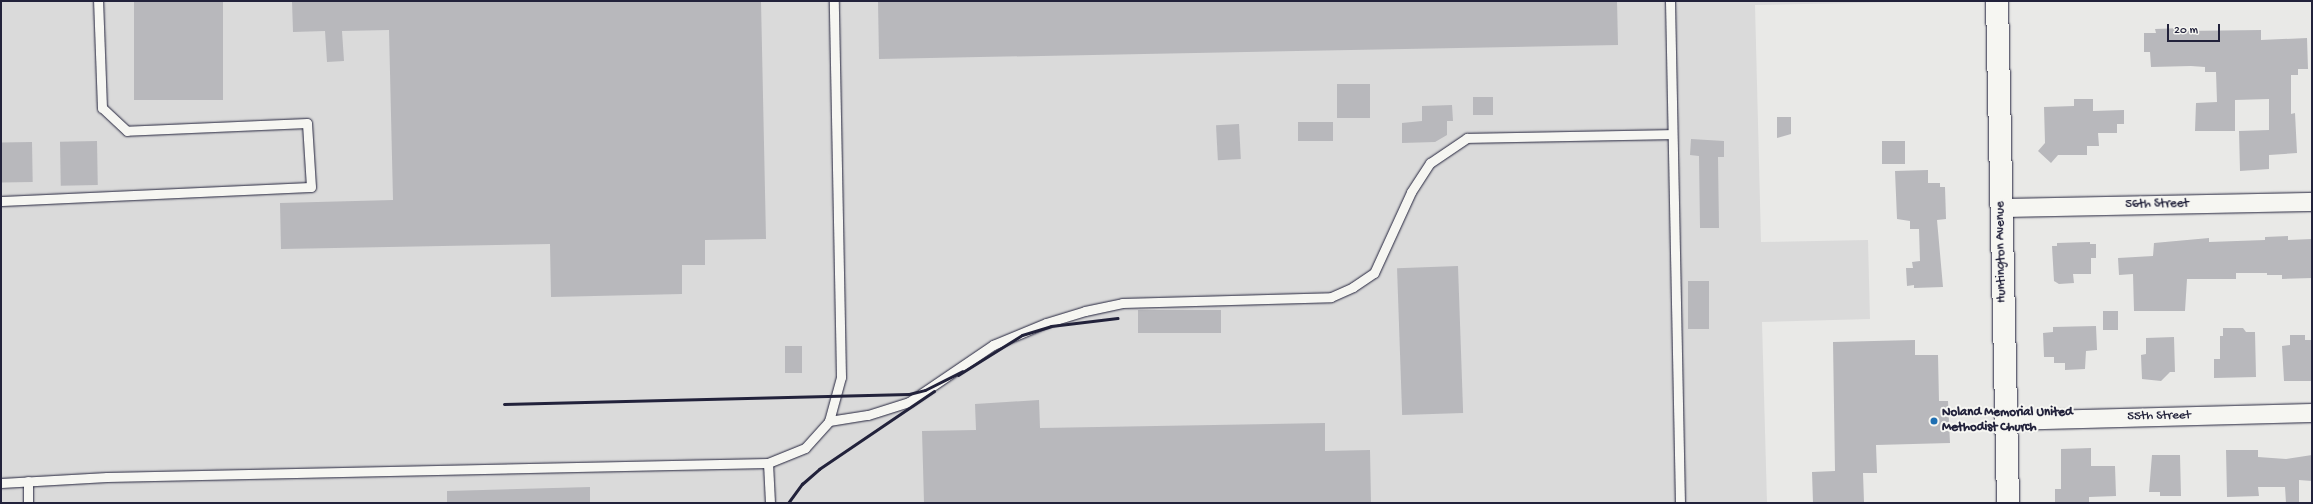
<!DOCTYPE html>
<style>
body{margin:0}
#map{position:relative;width:2313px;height:504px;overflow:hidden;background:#e9e9e7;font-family:"Gochi Hand",sans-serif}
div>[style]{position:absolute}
.built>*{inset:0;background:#dadada}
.building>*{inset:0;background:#b8b8bc;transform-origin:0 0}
.roads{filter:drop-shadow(0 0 1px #22223b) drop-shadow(0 0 1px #22223b)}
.lane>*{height:9px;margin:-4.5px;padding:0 4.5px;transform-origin:4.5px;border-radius:4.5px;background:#f6f6f2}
.street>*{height:18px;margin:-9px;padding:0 9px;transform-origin:9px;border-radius:9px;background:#f6f6f2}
.primary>*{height:22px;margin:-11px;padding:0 11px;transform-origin:11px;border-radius:11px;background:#f6f6f2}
.rail>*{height:3px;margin:-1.5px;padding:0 1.5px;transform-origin:1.5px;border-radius:1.5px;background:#22223b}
.dots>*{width:11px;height:11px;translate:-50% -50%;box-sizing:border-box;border:2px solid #f6f6f2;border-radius:50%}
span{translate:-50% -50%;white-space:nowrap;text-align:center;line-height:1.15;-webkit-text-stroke:4px #f6f6f2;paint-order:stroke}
.street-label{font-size:13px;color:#22223b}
.poi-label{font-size:13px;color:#22223b;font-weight:700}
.left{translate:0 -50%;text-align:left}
.frame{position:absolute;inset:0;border:2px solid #22223b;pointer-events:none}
.scale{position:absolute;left:2167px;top:24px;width:53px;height:18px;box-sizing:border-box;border:2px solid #22223b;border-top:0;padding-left:5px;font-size:12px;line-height:14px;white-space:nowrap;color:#22223b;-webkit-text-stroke:3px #f6f6f2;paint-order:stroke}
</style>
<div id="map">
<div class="built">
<div style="clip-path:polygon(1px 1px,1956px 1px,1755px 5px,1761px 242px,1868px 240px,1870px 319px,1762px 322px,1767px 503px,1px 503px)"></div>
</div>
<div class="building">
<div style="left:134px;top:1px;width:89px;height:99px"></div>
<div style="clip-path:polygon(292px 1px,761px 1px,766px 239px,705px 240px,705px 265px,682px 265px,682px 294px,551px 297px,550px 244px,281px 249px,280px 203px,393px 200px,389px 30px,342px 31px,344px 61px,327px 62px,325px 31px,293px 32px)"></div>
<div style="clip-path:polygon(878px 1px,1617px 1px,1618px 45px,879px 59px)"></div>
<div style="clip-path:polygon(2183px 28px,2183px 31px,2261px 30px,2261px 40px,2307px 38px,2308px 69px,2298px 69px,2298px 75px,2291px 75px,2291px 114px,2295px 113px,2297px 153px,2269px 155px,2269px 169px,2240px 171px,2239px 131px,2269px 130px,2269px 99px,2235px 100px,2235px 131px,2195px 131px,2196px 103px,2217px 102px,2216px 72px,2205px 72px,2205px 67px,2191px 66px,2151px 67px,2150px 52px,2144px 52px,2144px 33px,2156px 33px,2155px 29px)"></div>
<div style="left:1370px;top:84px;width:34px;height:33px;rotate:90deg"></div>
<div style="left:1473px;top:97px;width:20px;height:18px"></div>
<div style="clip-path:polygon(2074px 99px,2093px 99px,2093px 111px,2124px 110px,2124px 124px,2117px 124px,2117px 133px,2098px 133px,2099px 146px,2087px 146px,2087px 155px,2058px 155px,2051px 163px,2038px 151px,2045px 143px,2044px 107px,2074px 106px)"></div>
<div style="clip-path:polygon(1452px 105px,1453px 121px,1447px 121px,1447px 135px,1435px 142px,1402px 143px,1402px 123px,1422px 121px,1422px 106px)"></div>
<div style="clip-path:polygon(1777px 117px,1791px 117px,1791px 134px,1777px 138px)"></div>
<div style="left:1298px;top:122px;width:35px;height:19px"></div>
<div style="left:1239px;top:124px;width:35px;height:23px;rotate:87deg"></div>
<div style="clip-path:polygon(1691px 139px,1724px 141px,1724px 157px,1718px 157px,1719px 228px,1700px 228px,1699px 156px,1690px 155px)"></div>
<div style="left:97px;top:141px;width:44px;height:37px;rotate:89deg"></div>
<div style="left:1905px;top:141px;width:23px;height:23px;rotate:90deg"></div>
<div style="left:32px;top:142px;width:40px;height:31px;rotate:89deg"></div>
<div style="clip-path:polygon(1928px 170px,1928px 183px,1940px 183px,1940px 187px,1945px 187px,1946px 219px,1937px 220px,1943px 287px,1914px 288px,1914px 285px,1907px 286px,1906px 268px,1913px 268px,1912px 262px,1920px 261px,1919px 229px,1910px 229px,1910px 221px,1897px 219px,1895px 171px)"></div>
<div style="clip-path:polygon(2288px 236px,2288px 240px,2312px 239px,2312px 278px,2282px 279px,2282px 275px,2267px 275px,2267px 273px,2236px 273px,2236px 279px,2187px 279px,2185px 311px,2134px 311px,2133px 274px,2119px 275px,2118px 258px,2153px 256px,2154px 243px,2209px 238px,2209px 242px,2265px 240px,2265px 237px)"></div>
<div style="clip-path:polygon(2090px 242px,2090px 244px,2096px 244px,2096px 258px,2091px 258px,2091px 274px,2073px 274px,2074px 283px,2059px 284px,2054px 281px,2052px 246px,2057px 246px,2057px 243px)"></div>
<div style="left:1458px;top:266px;width:147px;height:61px;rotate:88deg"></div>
<div style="left:1688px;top:281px;width:21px;height:48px"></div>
<div style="left:1221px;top:310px;width:23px;height:83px;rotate:90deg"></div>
<div style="left:2118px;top:311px;width:19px;height:15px;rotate:90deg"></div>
<div style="clip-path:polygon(2096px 326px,2097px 350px,2086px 351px,2085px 369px,2065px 370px,2065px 363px,2054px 363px,2054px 357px,2044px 357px,2043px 333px,2053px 332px,2053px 327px)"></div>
<div style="clip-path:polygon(2223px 328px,2243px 328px,2246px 332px,2255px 332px,2256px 377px,2214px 378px,2214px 359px,2220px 359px,2220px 336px,2223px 336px)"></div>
<div style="clip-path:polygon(2290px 335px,2305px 335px,2305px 340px,2311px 340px,2312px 381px,2284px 381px,2282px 346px,2290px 345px)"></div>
<div style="clip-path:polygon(2174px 337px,2175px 372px,2170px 372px,2161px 381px,2142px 379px,2141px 355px,2146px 354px,2146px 338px)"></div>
<div style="clip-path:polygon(1915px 340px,1915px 355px,1938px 355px,1939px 401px,1948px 401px,1950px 443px,1876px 445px,1877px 473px,1863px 473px,1864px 502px,1813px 503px,1812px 472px,1835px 471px,1833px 342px)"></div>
<div style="left:785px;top:346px;width:17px;height:27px"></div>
<div style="clip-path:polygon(1039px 400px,1040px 428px,1325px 423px,1325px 451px,1370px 450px,1371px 503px,924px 503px,922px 431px,976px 430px,975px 404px)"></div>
<div style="clip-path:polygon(2091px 448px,2091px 466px,2115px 466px,2116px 496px,2089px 497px,2089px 503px,2055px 503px,2055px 489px,2061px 489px,2061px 449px)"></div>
<div style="clip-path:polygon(2226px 450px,2258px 450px,2258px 457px,2286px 459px,2312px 455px,2312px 481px,2299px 480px,2299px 503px,2286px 503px,2285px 487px,2258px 487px,2259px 496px,2227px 497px)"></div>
<div style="clip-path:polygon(2152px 455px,2180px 455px,2181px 496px,2160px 496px,2160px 492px,2149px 492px)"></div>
<div style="clip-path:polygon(590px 487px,590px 503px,447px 503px,447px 491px)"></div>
</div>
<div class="roads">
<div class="lane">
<div style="left:1670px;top:1px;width:502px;rotate:88.86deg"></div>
<div style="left:1px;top:201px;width:310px;rotate:-2.6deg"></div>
<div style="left:311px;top:187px;width:64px;rotate:-93.6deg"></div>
<div style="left:307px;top:123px;width:180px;rotate:177.5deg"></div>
<div style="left:127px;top:131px;width:34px;rotate:-137deg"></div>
<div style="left:102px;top:108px;width:107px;rotate:-92.1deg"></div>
<div style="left:829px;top:421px;width:39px;rotate:-9deg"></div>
<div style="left:868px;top:415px;width:43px;rotate:-17.6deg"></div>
<div style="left:909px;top:402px;width:102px;rotate:-34.2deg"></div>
<div style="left:993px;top:345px;width:57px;rotate:-22.5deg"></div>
<div style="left:1046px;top:323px;width:41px;rotate:-17.1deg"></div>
<div style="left:1085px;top:311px;width:38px;rotate:-12deg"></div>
<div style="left:1122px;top:303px;width:209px;rotate:-1.6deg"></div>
<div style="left:1331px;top:297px;width:24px;rotate:-24deg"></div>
<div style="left:1353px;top:287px;width:25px;rotate:-34deg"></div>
<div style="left:1374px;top:273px;width:89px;rotate:-65.4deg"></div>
<div style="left:1411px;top:192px;width:35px;rotate:-57deg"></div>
<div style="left:1430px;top:163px;width:45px;rotate:-34deg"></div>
<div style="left:1467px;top:138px;width:205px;rotate:-1.1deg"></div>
<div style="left:768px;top:463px;width:40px;rotate:87.1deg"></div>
<div style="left:1px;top:483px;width:106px;rotate:-3.2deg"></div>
<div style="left:107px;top:477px;width:661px;rotate:-1.21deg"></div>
<div style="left:768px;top:463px;width:40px;rotate:-22deg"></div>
<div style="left:805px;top:448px;width:36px;rotate:-48deg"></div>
<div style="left:829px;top:421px;width:46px;rotate:-74.7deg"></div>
<div style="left:841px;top:377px;width:376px;rotate:-91.1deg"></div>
<div style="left:28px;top:503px;width:22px;rotate:-90deg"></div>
</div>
<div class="street">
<div style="left:2001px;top:208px;width:311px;rotate:-1.1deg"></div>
<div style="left:2006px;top:421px;width:306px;rotate:-1.5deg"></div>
</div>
<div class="primary">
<div style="left:1997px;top:1px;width:502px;rotate:88.74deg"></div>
</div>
</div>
<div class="rail">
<div style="left:958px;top:375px;width:75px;rotate:-32deg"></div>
<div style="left:1022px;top:335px;width:30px;rotate:-17deg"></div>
<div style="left:1051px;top:326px;width:67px;rotate:-6.8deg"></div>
<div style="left:504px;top:404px;width:405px;rotate:-1.4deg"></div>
<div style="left:909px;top:394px;width:16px;rotate:-14deg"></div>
<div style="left:925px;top:390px;width:42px;rotate:-26.6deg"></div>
<div style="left:788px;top:503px;width:24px;rotate:-54deg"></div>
<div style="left:802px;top:484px;width:23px;rotate:-41deg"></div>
<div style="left:819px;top:469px;width:139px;rotate:-34.1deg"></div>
</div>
<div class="dots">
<div style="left:1934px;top:421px;background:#1f6fb2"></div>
</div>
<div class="street-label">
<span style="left:2157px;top:205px;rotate:-1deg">56th Street</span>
<span style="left:2002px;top:252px;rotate:-91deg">Huntington Avenue</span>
<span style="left:2159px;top:417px;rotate:-1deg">55th Street</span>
</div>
<div class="poi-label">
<span class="left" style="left:1942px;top:421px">Noland Memorial United<br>Methodist Church</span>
</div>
<div class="frame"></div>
<div class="scale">20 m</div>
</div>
